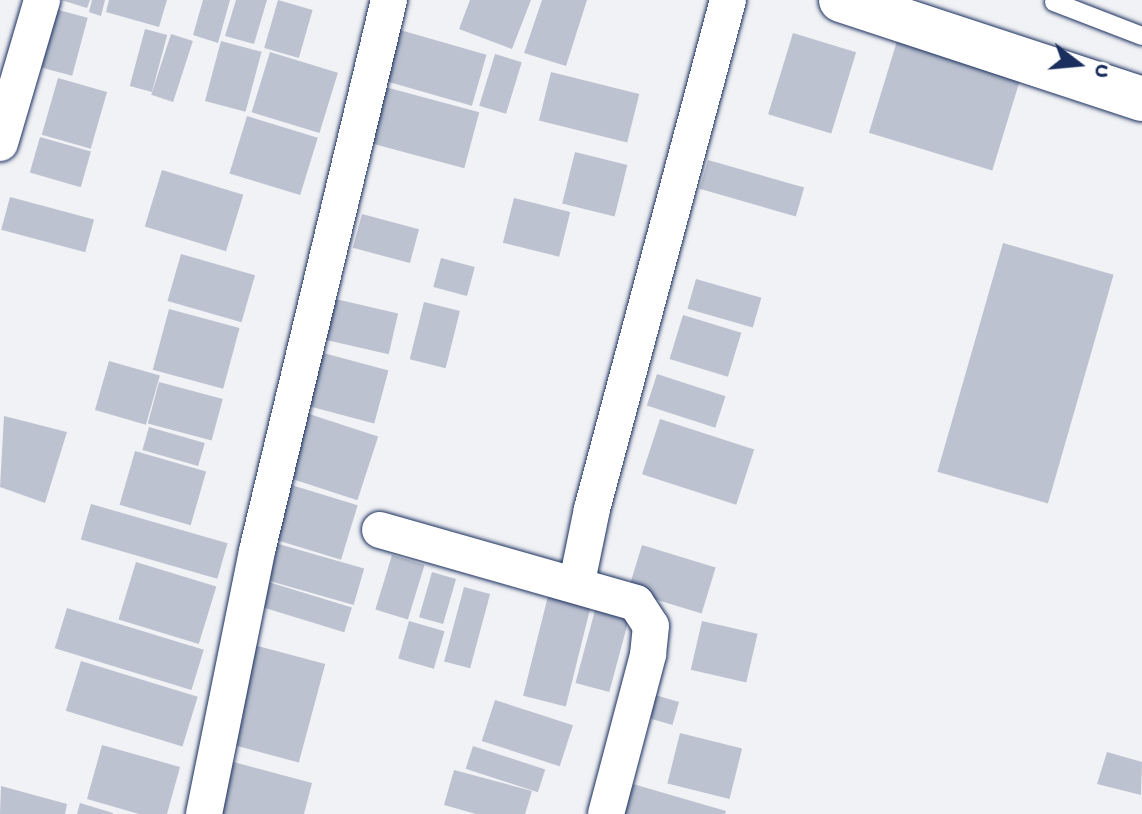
<!DOCTYPE html>
<style>
body{margin:0}
#map{position:relative;width:1142px;height:814px;overflow:hidden;background:#f1f2f5;font-family:"Gochi Hand",sans-serif}
div>[style]{position:absolute}
.building>*{inset:0;background:#bcc2d0;transform-origin:0 0}
.roads{filter:drop-shadow(0 0 2px #1b2f5e) drop-shadow(0 0 2px #1b2f5e)}
.lane>*{height:18px;margin:-9px;padding:0 9px;transform-origin:9px;border-radius:9px;background:#fff}
.street>*{height:36px;margin:-18px;padding:0 18px;transform-origin:18px;border-radius:18px;background:#fff}
.secondary>*{height:44px;margin:-22px;padding:0 22px;transform-origin:22px;border-radius:22px;background:#fff}
span{translate:-50% -50%;white-space:nowrap;text-align:center;line-height:1.15;-webkit-text-stroke:6px #fff;paint-order:stroke}
.north{position:absolute;left:1038px;top:24px;width:80px;height:80px;-webkit-text-stroke:6px #fff;paint-order:stroke;rotate:106deg;font-size:22px;font-weight:700;line-height:32px;text-align:center;color:#1b2f5e}
.north::after{content:'';display:block;margin:auto;width:28px;height:36px;background:#1b2f5e;clip-path:polygon(50% 0,100% 100%,50% 72%,0 100%)}
</style>
<div id="map">
<div class="building">
<div style="clip-path:polygon(61px 0,90px 0,87px 8px)"></div>
<div style="clip-path:polygon(92px 0,105px 0,101px 16px,89px 12px)"></div>
<div style="clip-path:polygon(109px 0,167px 0,159px 27px,106px 12px)"></div>
<div style="clip-path:polygon(203px 0,230px 0,218px 43px,193px 35px)"></div>
<div style="clip-path:polygon(236px 0,267px 0,254px 44px,225px 36px)"></div>
<div style="left:278px;top:0;width:36px;height:50px;rotate:16deg"></div>
<div style="clip-path:polygon(470px 0,531px 0,512px 49px,459px 29px)"></div>
<div style="clip-path:polygon(542px 0,587px 0,566px 66px,524px 53px)"></div>
<div style="left:51px;top:8px;width:38px;height:60px;rotate:15deg"></div>
<div style="left:145px;top:29px;width:23px;height:59px;rotate:15deg"></div>
<div style="left:400px;top:30px;width:90px;height:53px;rotate:16deg"></div>
<div style="left:793px;top:33px;width:66px;height:85px;rotate:17deg"></div>
<div style="left:171px;top:34px;width:23px;height:64px;rotate:18deg"></div>
<div style="left:221px;top:41px;width:42px;height:62px;rotate:15deg"></div>
<div style="left:897px;top:41px;width:129px;height:96px;rotate:17deg"></div>
<div style="left:270px;top:52px;width:71px;height:63px;rotate:17deg"></div>
<div style="left:495px;top:54px;width:28px;height:54px;rotate:17deg"></div>
<div style="left:551px;top:72px;width:91px;height:50px;rotate:14deg"></div>
<div style="left:58px;top:78px;width:51px;height:59px;rotate:16deg"></div>
<div style="left:374px;top:84px;width:109px;height:58px;rotate:15deg"></div>
<div style="left:247px;top:116px;width:74px;height:60px;rotate:17deg"></div>
<div style="left:40px;top:137px;width:53px;height:37px;rotate:16deg"></div>
<div style="left:575px;top:152px;width:54px;height:53px;rotate:14deg"></div>
<div style="left:708px;top:160px;width:100px;height:30px;rotate:16deg"></div>
<div style="left:162px;top:170px;width:85px;height:59px;rotate:17deg"></div>
<div style="left:10px;top:197px;width:87px;height:34px;rotate:15deg"></div>
<div style="left:514px;top:198px;width:58px;height:46px;rotate:14deg"></div>
<div style="left:362px;top:214px;width:59px;height:35px;rotate:15deg"></div>
<div style="left:1003px;top:243px;width:115px;height:238px;rotate:16deg"></div>
<div style="left:181px;top:254px;width:77px;height:49px;rotate:16deg"></div>
<div style="left:441px;top:258px;width:35px;height:30px;rotate:15deg"></div>
<div style="left:696px;top:279px;width:68px;height:31px;rotate:16deg"></div>
<div style="left:327px;top:297px;width:73px;height:42px;rotate:13deg"></div>
<div style="left:424px;top:302px;width:37px;height:59px;rotate:14deg"></div>
<div style="left:169px;top:309px;width:73px;height:63px;rotate:15deg"></div>
<div style="left:683px;top:315px;width:61px;height:46px;rotate:17deg"></div>
<div style="left:316px;top:351px;width:75px;height:55px;rotate:15deg"></div>
<div style="left:109px;top:361px;width:53px;height:51px;rotate:16deg"></div>
<div style="left:657px;top:374px;width:72px;height:33px;rotate:18deg"></div>
<div style="left:159px;top:382px;width:66px;height:43px;rotate:15deg"></div>
<div style="left:303px;top:412px;width:79px;height:67px;rotate:18deg"></div>
<div style="clip-path:polygon(4px 416px,67px 432px,45px 503px,0 487px)"></div>
<div style="left:660px;top:419px;width:99px;height:58px;rotate:18deg"></div>
<div style="left:149px;top:427px;width:58px;height:24px;rotate:16deg"></div>
<div style="left:135px;top:451px;width:74px;height:56px;rotate:16deg"></div>
<div style="left:285px;top:483px;width:76px;height:57px;rotate:17deg"></div>
<div style="left:91px;top:504px;width:142px;height:37px;rotate:16deg"></div>
<div style="left:268px;top:541px;width:100px;height:38px;rotate:16deg"></div>
<div style="left:642px;top:545px;width:77px;height:48px;rotate:17deg"></div>
<div style="left:392px;top:555px;width:34px;height:57px;rotate:17deg"></div>
<div style="left:136px;top:562px;width:84px;height:60px;rotate:17deg"></div>
<div style="left:432px;top:572px;width:25px;height:47px;rotate:16deg"></div>
<div style="left:262px;top:580px;width:94px;height:26px;rotate:17deg"></div>
<div style="left:464px;top:587px;width:27px;height:77px;rotate:15deg"></div>
<div style="left:549px;top:592px;width:44px;height:107px;rotate:14deg"></div>
<div style="left:598px;top:599px;width:35px;height:87px;rotate:15deg"></div>
<div style="left:67px;top:608px;width:143px;height:42px;rotate:17deg"></div>
<div style="left:409px;top:621px;width:37px;height:39px;rotate:16deg"></div>
<div style="left:702px;top:621px;width:57px;height:50px;rotate:13deg"></div>
<div style="left:247px;top:643px;width:81px;height:102px;rotate:15deg"></div>
<div style="left:81px;top:661px;width:122px;height:52px;rotate:17deg"></div>
<div style="left:655px;top:695px;width:25px;height:24px;rotate:16deg"></div>
<div style="left:495px;top:700px;width:82px;height:43px;rotate:18deg"></div>
<div style="left:680px;top:733px;width:64px;height:52px;rotate:14deg"></div>
<div style="clip-path:polygon(102px 745px,180px 767px,167px 814px,139px 814px,87px 799px)"></div>
<div style="left:473px;top:746px;width:76px;height:24px;rotate:18deg"></div>
<div style="clip-path:polygon(1107px 752px,1142px 762px,1141px 795px,1097px 784px)"></div>
<div style="clip-path:polygon(226px 760px,312px 783px,304px 814px,211px 814px)"></div>
<div style="clip-path:polygon(454px 770px,532px 791px,525px 814px,476px 814px,444px 805px)"></div>
<div style="clip-path:polygon(633px 784px,726px 811px,725px 814px,624px 814px)"></div>
<div style="clip-path:polygon(1px 786px,67px 804px,65px 814px,0 814px)"></div>
<div style="clip-path:polygon(80px 803px,113px 813px,113px 814px,77px 814px)"></div>
</div>
<div class="roads">
<div class="lane">
<div style="left:1054px;top:2px;width:94px;rotate:21.1deg"></div>
</div>
<div class="street">
<div style="left:0;top:143px;width:149px;rotate:-73.6deg"></div>
<div style="left:380px;top:530px;width:266px;rotate:15.9deg"></div>
<div style="left:636px;top:603px;width:27px;rotate:57deg"></div>
<div style="left:651px;top:626px;width:29px;rotate:96deg"></div>
<div style="left:648px;top:655px;width:164px;rotate:104.8deg"></div>
<div style="left:577px;top:582px;width:75px;rotate:-78.4deg"></div>
<div style="left:592px;top:509px;width:527px;rotate:-75.04deg"></div>
<div style="left:204px;top:814px;width:268px;rotate:-78.6deg"></div>
<div style="left:257px;top:551px;width:567px;rotate:-76.53deg"></div>
</div>
<div class="secondary">
<div style="left:841px;top:0;width:317px;rotate:18.2deg"></div>
</div>
</div>
<div class="north">U</div>
</div>
